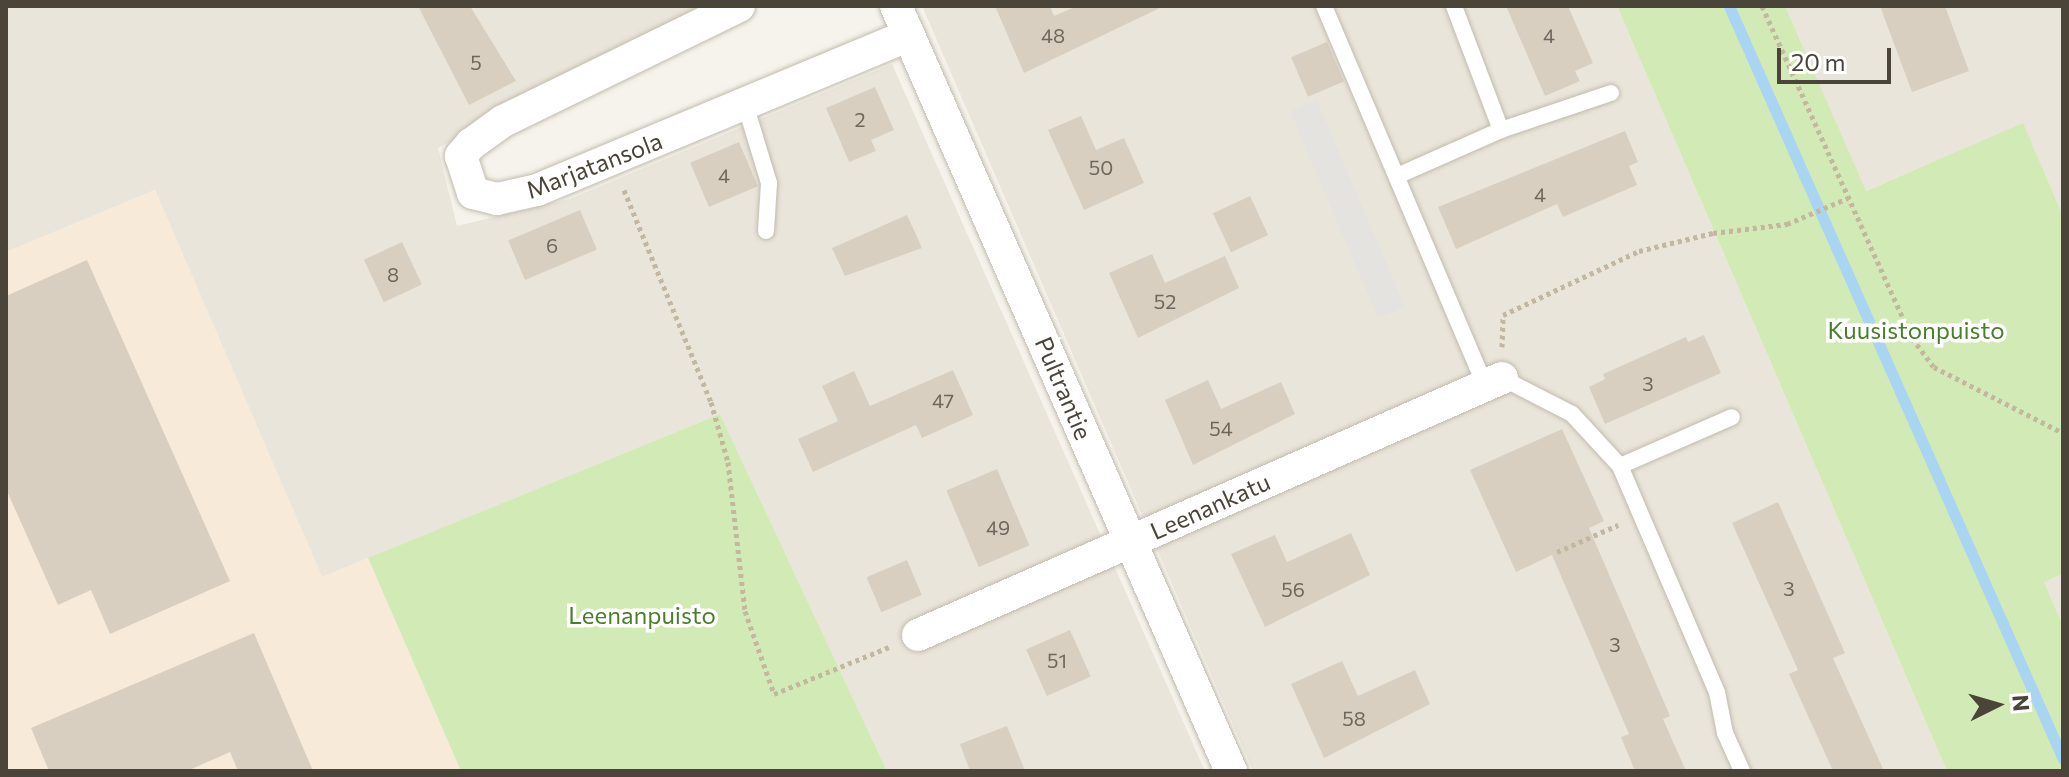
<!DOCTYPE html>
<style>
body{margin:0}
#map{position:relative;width:2069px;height:777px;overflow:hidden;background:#f6f3ec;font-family:Commissioner,sans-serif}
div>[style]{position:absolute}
.residential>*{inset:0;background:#eae5da}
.commercial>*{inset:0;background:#f7ead8}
.green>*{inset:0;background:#d2eab5}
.parking>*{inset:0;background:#e5e3e0;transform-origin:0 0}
.stream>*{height:11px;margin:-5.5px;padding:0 5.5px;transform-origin:5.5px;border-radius:5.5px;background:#a9d4f2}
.building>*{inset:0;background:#d8cfc1;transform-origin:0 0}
.path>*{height:5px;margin-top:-2.5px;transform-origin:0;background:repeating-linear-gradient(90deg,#c4b79f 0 4px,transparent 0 8px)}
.roads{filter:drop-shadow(0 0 2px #c2bbae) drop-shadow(0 0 2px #c2bbae)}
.lane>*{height:16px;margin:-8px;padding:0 8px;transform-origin:8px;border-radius:8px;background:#fff}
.street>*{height:32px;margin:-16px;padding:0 16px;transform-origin:16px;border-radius:16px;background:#fff}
span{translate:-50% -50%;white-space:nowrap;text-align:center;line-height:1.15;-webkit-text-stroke:7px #fff;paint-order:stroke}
.number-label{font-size:20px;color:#6e675b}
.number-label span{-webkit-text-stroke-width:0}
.street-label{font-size:24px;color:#4b4439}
.park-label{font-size:24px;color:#4a7f2a}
.frame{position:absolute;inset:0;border:8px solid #4b4439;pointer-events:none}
.north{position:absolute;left:1957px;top:665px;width:80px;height:80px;-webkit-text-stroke:6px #fff;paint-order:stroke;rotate:85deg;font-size:22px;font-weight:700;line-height:32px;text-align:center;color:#4b4439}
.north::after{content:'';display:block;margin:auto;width:28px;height:36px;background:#4b4439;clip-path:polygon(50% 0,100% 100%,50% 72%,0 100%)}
.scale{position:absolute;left:1777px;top:48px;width:114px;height:36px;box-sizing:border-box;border:4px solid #4b4439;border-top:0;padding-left:10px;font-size:24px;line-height:28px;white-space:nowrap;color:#4b4439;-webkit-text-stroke:6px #fff;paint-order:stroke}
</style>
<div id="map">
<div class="residential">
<div style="clip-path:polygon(6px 6px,711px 6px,438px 148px,457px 226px,570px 199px,892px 64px,1205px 771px,887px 771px,720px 414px,322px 577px,155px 190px,6px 252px)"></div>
<div style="clip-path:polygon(922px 6px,1617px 6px,1947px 771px,1253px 771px)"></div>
<div style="clip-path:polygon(1785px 6px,2063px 6px,2063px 216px,2023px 124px,1865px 191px)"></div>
<div style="clip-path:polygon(2063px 574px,2063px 626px,2044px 582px)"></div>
</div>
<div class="commercial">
<div style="clip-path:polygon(155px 190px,322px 577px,368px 558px,461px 771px,6px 771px,6px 252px)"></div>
</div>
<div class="green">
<div style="clip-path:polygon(1617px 6px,1785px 6px,1866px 191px,2023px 123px,2063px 216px,2063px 574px,2044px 582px,2063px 626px,2063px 771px,1947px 771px)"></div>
<div style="clip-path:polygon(720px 414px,887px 771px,461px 771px,368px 558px)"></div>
</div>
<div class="parking">
<div style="left:1317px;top:100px;width:225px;height:29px;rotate:67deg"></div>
</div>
<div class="stream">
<div style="left:1729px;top:6px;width:824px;rotate:66.08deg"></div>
</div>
<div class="building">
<div style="clip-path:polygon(418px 6px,470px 6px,516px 81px,469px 105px)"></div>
<div style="clip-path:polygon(995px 6px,1050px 6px,1054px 16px,1077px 6px,1164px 6px,1024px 73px)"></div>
<div style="clip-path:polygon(1506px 6px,1568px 6px,1593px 63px,1575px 71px,1580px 81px,1545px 96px)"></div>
<div style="clip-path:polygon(1880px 6px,1945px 6px,1969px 71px,1912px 92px)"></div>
<div style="left:1327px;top:42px;width:43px;height:39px;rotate:67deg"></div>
<div style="clip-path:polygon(875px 87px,894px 130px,871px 140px,876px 151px,849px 162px,826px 108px)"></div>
<div style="clip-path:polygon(1081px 116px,1096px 150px,1124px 138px,1144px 183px,1084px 210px,1048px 130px)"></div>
<div style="clip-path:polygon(1625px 131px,1638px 162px,1629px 166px,1637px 185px,1563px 217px,1557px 204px,1456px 249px,1438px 207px)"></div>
<div style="left:739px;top:142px;width:48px;height:53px;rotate:67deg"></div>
<div style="left:1250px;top:196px;width:43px;height:41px;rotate:65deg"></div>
<div style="left:580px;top:210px;width:43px;height:78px;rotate:67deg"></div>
<div style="clip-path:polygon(907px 215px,922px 248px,845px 276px,832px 248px)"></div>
<div style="left:402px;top:242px;width:47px;height:42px;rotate:65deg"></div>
<div style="clip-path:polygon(1152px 254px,1165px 283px,1225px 256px,1239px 288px,1138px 338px,1109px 273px)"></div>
<div style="clip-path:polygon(87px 260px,230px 581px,110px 634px,91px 590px,58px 605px,6px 489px,6px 296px)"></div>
<div style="clip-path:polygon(1704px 335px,1721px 373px,1605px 424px,1589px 387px,1605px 379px,1603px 374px,1686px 337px,1688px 342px)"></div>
<div style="clip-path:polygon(953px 370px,973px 415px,922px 438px,916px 425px,813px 472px,798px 439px,838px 421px,822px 386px,854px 371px,870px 406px)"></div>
<div style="clip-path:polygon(1208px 380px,1221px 409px,1281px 382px,1295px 414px,1193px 465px,1165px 400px)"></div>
<div style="clip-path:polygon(1562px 429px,1604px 521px,1589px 528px,1670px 716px,1663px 719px,1686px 771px,1635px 771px,1621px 737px,1629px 734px,1552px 555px,1516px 572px,1470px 470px)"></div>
<div style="left:997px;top:469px;width:83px;height:55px;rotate:67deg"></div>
<div style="clip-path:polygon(1778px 502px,1845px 653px,1833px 658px,1884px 771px,1833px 771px,1789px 674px,1798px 670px,1732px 523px)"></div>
<div style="clip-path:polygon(1351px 533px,1370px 575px,1265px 627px,1231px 554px,1275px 535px,1287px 562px)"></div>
<div style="left:907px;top:560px;width:38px;height:44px;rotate:67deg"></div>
<div style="left:1070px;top:630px;width:51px;height:48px;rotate:66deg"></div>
<div style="clip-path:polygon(254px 633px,313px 771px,238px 771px,230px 752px,187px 771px,49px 771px,31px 728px)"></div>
<div style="clip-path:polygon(1342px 661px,1358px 696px,1415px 670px,1430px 704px,1324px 758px,1291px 684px)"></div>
<div style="clip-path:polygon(1007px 726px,1025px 771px,970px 771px,960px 744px)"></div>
</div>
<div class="path">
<div style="left:1762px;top:6px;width:364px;rotate:65.7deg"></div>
<div style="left:1912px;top:338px;width:36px;rotate:53deg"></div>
<div style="left:1934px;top:367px;width:145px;rotate:27.1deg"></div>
<div style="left:624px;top:190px;width:229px;rotate:67.7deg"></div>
<div style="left:711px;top:402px;width:62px;rotate:74.2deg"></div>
<div style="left:728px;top:462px;width:150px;rotate:83.5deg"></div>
<div style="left:745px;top:611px;width:88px;rotate:70.7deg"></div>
<div style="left:774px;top:694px;width:124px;rotate:-22.2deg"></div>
<div style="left:1502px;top:347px;width:32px;rotate:-88deg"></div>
<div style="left:1503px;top:315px;width:150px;rotate:-25.2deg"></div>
<div style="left:1639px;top:251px;width:76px;rotate:-13.7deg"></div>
<div style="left:1713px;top:233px;width:75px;rotate:-6.9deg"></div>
<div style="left:1787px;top:224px;width:66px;rotate:-23.1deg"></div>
<div style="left:1557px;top:552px;width:67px;rotate:-23.9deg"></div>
</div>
<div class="roads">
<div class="lane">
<div style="left:1324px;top:6px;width:412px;rotate:67deg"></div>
<div style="left:745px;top:104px;width:83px;rotate:73.1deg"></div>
<div style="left:769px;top:183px;width:48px;rotate:93.6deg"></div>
<div style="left:1501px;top:130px;width:116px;rotate:-18.6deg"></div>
<div style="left:1397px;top:176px;width:114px;rotate:-23.9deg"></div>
<div style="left:1501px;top:130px;width:133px;rotate:-110.8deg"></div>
<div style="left:1502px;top:378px;width:79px;rotate:27.2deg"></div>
<div style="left:1572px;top:414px;width:71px;rotate:47.3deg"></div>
<div style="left:1620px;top:466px;width:246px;rotate:66.8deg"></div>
<div style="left:1717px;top:692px;width:42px;rotate:79deg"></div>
<div style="left:1725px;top:733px;width:42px;rotate:65.9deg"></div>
<div style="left:1620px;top:466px;width:122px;rotate:-23.6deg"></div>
</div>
<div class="street">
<div style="left:739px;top:6px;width:263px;rotate:154deg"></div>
<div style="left:503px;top:121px;width:39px;rotate:144deg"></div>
<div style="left:471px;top:144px;width:16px;rotate:130deg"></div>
<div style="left:461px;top:156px;width:39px;rotate:72deg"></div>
<div style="left:473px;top:193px;width:25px;rotate:14deg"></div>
<div style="left:497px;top:199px;width:41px;rotate:-12.7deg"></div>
<div style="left:537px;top:190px;width:403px;rotate:-22.6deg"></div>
<div style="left:896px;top:6px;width:835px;rotate:66.35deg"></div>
<div style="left:918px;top:635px;width:638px;rotate:-23.75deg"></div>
</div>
</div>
<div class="number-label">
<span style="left:1053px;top:35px">48</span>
<span style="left:1549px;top:35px">4</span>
<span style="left:476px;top:62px">5</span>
<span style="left:860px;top:119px">2</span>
<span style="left:1101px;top:167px">50</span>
<span style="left:724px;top:175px">4</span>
<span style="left:1540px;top:194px">4</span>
<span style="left:552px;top:245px">6</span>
<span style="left:393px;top:274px">8</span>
<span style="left:1165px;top:301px">52</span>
<span style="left:1648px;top:383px">3</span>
<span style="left:943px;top:400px">47</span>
<span style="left:1221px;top:428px">54</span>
<span style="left:998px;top:527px">49</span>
<span style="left:1789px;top:588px">3</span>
<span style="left:1293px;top:589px">56</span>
<span style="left:1615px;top:644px">3</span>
<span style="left:1057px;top:660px">51</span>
<span style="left:1354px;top:718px">58</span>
</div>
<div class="street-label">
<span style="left:594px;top:165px;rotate:-21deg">Marjatansola</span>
<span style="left:1064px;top:388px;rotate:67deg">Pultrantie</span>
<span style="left:1210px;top:506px;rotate:-24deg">Leenankatu</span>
</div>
<div class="park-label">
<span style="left:1916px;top:330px">Kuusistonpuisto</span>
<span style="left:642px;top:615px">Leenanpuisto</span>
</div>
<div class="frame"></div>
<div class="north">N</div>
<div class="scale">20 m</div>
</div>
